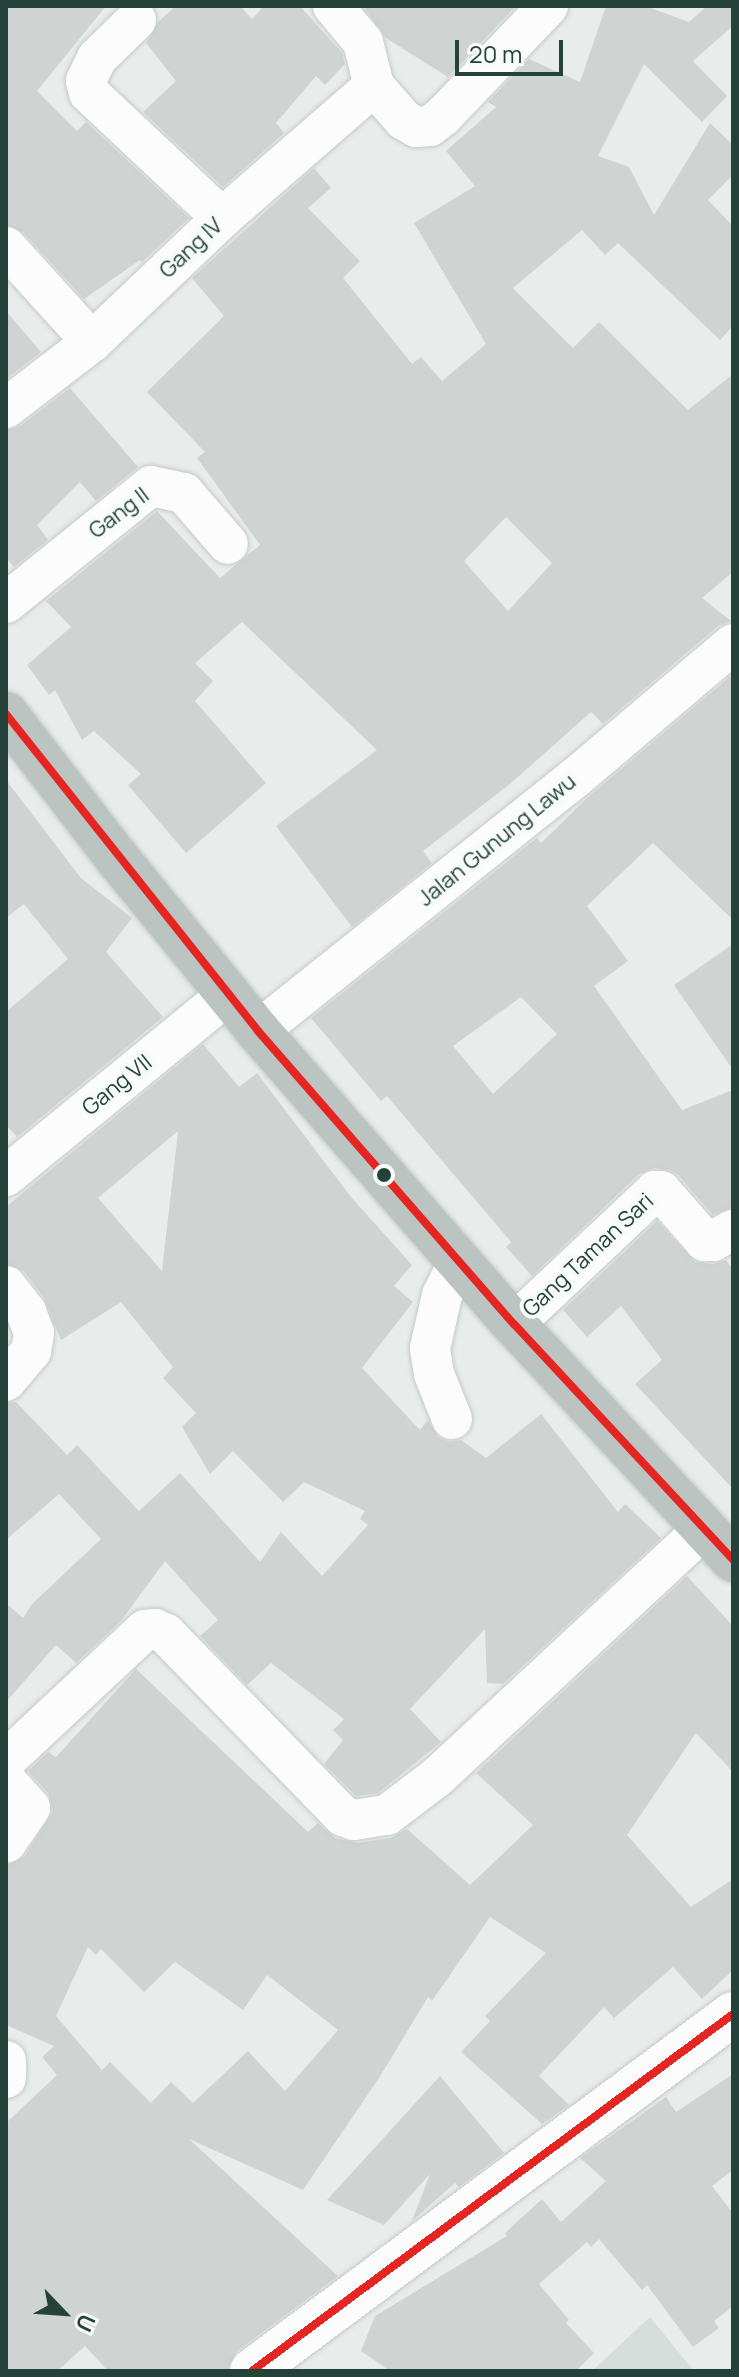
<!DOCTYPE html>
<style>
body{margin:0}
#map{position:relative;width:739px;height:2377px;overflow:hidden;background:#e8edeb;font-family:Manrope,sans-serif}
div>[style]{position:absolute}
.built>*{inset:0;background:#d6dedb}
.building>*{inset:0;background:#cfd4d2}
.roads{filter:drop-shadow(0 0 2px #c5cac8) drop-shadow(0 0 2px #c5cac8)}
.street>*{height:40px;margin:-20px;padding:0 20px;transform-origin:20px;border-radius:20px;background:#fcfcfc}
.secondary>*{height:44px;margin:-22px;padding:0 22px;transform-origin:22px;border-radius:22px;background:#fcfcfc}
.highway>*{height:44px;margin:-22px;padding:0 22px;transform-origin:22px;border-radius:22px;background:#bcc4c2}
.bus-1>*{height:8px;margin:-4px;padding:0 4px;transform-origin:4px;border-radius:4px;background:#e52522}
.dots>*{width:22px;height:22px;translate:-50% -50%;box-sizing:border-box;border:4px solid #f7fbf9;border-radius:50%}
span{translate:-50% -50%;white-space:nowrap;text-align:center;line-height:1.15;-webkit-text-stroke:8px #f7fbf9;paint-order:stroke}
.street-label{font-size:22px;color:#24423a}
.frame{position:absolute;inset:0;border:8px solid #24423a;pointer-events:none}
.north{position:absolute;left:24px;top:2273px;width:80px;height:80px;-webkit-text-stroke:6px #f7fbf9;paint-order:stroke;rotate:115deg;font-size:22px;font-weight:700;line-height:32px;text-align:center;color:#24423a}
.north::after{content:'';display:block;margin:auto;width:28px;height:36px;background:#24423a;clip-path:polygon(50% 0,100% 100%,50% 72%,0 100%)}
.scale{position:absolute;left:455px;top:40px;width:108px;height:36px;box-sizing:border-box;border:4px solid #24423a;border-top:0;padding-left:10px;font-size:24px;line-height:28px;white-space:nowrap;color:#24423a;-webkit-text-stroke:6px #f7fbf9;paint-order:stroke}
</style>
<div id="map">
<div class="built">
<div style="clip-path:polygon(650px 2317px,694px 2371px,592px 2371px)"></div>
</div>
<div class="building">
<div style="clip-path:polygon(6px 6px,106px 6px,37px 91px,77px 131px,86px 122px,189px 218px,142px 262px,140px 260px,84px 299px,23px 232px,6px 225px)"></div>
<div style="clip-path:polygon(176px 6px,240px 6px,252px 19px,264px 6px,300px 6px,342px 53px,345px 64px,325px 85px,316px 76px,276px 123px,284px 133px,223px 187px,143px 112px,176px 81px,146px 43px,158px 22px)"></div>
<div style="clip-path:polygon(363px 6px,516px 6px,448px 77px,386px 38px)"></div>
<div style="clip-path:polygon(evenodd,606px 6px,645px 6px,689px 22px,707px 6px,733px 6px,733px 26px,693px 61px,727px 96px,702px 122px,644px 64px,598px 156px,629px 167px,654px 215px,710px 123px,733px 145px,733px 175px,708px 200px,733px 226px,733px 326px,720px 340px,618px 243px,605px 255px,582px 230px,513px 288px,573px 348px,599px 322px,688px 410px,733px 374px,733px 572px,702px 598px,731px 621px,718px 626px,603px 724px,591px 712px,510px 784px,423px 851px,432px 863px,352px 927px,276px 826px,377px 750px,242px 622px,195px 663px,213px 681px,195px 701px,266px 783px,186px 853px,128px 785px,141px 774px,94px 731px,82px 740px,55px 690px,49px 695px,27px 665px,71px 627px,46px 601px,157px 511px,220px 578px,260px 545px,197px 458px,205px 452px,147px 392px,224px 316px,192px 278px,314px 168px,331px 188px,308px 208px,360px 261px,343px 278px,412px 364px,421px 357px,442px 381px,486px 344px,414px 223px,475px 186px,446px 151px,496px 107px,488px 102px,529px 59px,580px 82px,606px 6px,506px 517px,552px 563px,508px 611px,464px 561px,506px 517px)"></div>
<div style="clip-path:polygon(6px 311px,41px 352px,6px 379px)"></div>
<div style="clip-path:polygon(70px 388px,138px 467px,96px 501px,80px 482px,37px 525px,48px 540px,14px 567px,6px 558px,6px 431px,20px 426px)"></div>
<div style="clip-path:polygon(evenodd,733px 674px,733px 920px,653px 843px,587px 906px,628px 961px,594px 986px,682px 1110px,733px 1090px,733px 1207px,713px 1215px,678px 1175px,670px 1170px,654px 1168px,639px 1174px,532px 1276px,506px 1247px,511px 1242px,387px 1096px,381px 1101px,311px 1018px,537px 838px,541px 843px,586px 799px,733px 674px,521px 997px,557px 1034px,493px 1094px,453px 1046px,521px 997px)"></div>
<div style="clip-path:polygon(6px 780px,81px 878px,132px 918px,106px 952px,163px 1017px,17px 1137px,6px 1125px,6px 1012px,68px 959px,24px 904px,6px 918px)"></div>
<div style="clip-path:polygon(733px 944px,733px 1070px,674px 985px)"></div>
<div style="clip-path:polygon(evenodd,203px 1044px,239px 1087px,257px 1073px,351px 1197px,412px 1265px,394px 1286px,413px 1302px,362px 1368px,420px 1430px,428px 1420px,438px 1437px,450px 1442px,461px 1440px,486px 1458px,541px 1414px,618px 1512px,625px 1504px,661px 1538px,503px 1684px,487px 1683px,485px 1629px,410px 1709px,441px 1742px,378px 1793px,356px 1796px,324px 1764px,343px 1740px,333px 1730px,344px 1719px,271px 1663px,247px 1685px,200px 1636px,218px 1620px,165px 1561px,121px 1621px,76px 1663px,56px 1645px,6px 1702px,6px 1603px,23px 1618px,32px 1604px,101px 1539px,59px 1494px,6px 1540px,6px 1403px,16px 1402px,67px 1455px,77px 1445px,139px 1511px,180px 1473px,260px 1562px,281px 1532px,322px 1576px,368px 1525px,360px 1519px,365px 1511px,304px 1482px,283px 1502px,233px 1451px,210px 1474px,182px 1427px,196px 1413px,163px 1378px,173px 1367px,121px 1302px,61px 1340px,44px 1298px,24px 1271px,6px 1264px,6px 1207px,203px 1044px,178px 1131px,162px 1271px,98px 1198px,178px 1131px)"></div>
<div style="clip-path:polygon(657px 1221px,695px 1262px,713px 1264px,726px 1260px,733px 1269px,733px 1489px,635px 1384px,662px 1360px,621px 1306px,587px 1337px,563px 1310px)"></div>
<div style="clip-path:polygon(evenodd,687px 1576px,733px 1626px,733px 1772px,696px 1733px,627px 1835px,691px 1907px,733px 1879px,733px 1970px,702px 1999px,673px 1967px,614px 2018px,604px 2007px,539px 2076px,569px 2105px,542px 2124px,461px 2052px,490px 2021px,485px 2016px,546px 1953px,490px 1917px,432px 2001px,428px 1997px,379px 2078px,303px 2190px,189px 2139px,338px 2276px,237px 2351px,227px 2371px,108px 2371px,85px 2346px,57px 2371px,6px 2371px,6px 2123px,57px 2075px,42px 2057px,54px 2046px,6px 2025px,6px 1866px,25px 1856px,53px 1811px,48px 1793px,28px 1771px,48px 1752px,56px 1757px,136px 1669px,308px 1832px,318px 1823px,335px 1838px,357px 1843px,391px 1838px,407px 1829px,470px 1885px,533px 1825px,476px 1773px,687px 1576px,88px 1947px,96px 1955px,101px 1949px,144px 1992px,175px 1962px,243px 2010px,267px 1975px,338px 2030px,285px 2091px,248px 2051px,193px 2103px,171px 2082px,151px 2103px,110px 2062px,102px 2070px,56px 2016px,88px 1947px)"></div>
<div style="clip-path:polygon(733px 2074px,733px 2170px,712px 2186px,733px 2213px,733px 2306px,714px 2321px,719px 2328px,693px 2347px,647px 2285px,642px 2290px,599px 2239px,591px 2247px,587px 2242px,539px 2284px,569px 2320px,566px 2323px,594px 2353px,576px 2371px,390px 2371px,361px 2351px,375px 2316px,507px 2236px,505px 2233px,542px 2199px,561px 2222px,606px 2181px,580px 2158px,666px 2097px,676px 2112px)"></div>
<div style="clip-path:polygon(440px 2076px,504px 2153px,459px 2187px,455px 2183px,412px 2221px,430px 2174px,384px 2225px,327px 2200px)"></div>
</div>
<div class="roads">
<div class="street">
<div style="left:333px;top:6px;width:47px;rotate:50.2deg"></div>
<div style="left:363px;top:42px;width:45px;rotate:76deg"></div>
<div style="left:374px;top:86px;width:45px;rotate:48.6deg"></div>
<div style="left:404px;top:120px;width:14px;rotate:30deg"></div>
<div style="left:416px;top:127px;width:14px;rotate:-4deg"></div>
<div style="left:430px;top:126px;width:16px;rotate:-38deg"></div>
<div style="left:443px;top:116px;width:152px;rotate:-46.3deg"></div>
<div style="left:136px;top:20px;width:54px;rotate:135.7deg"></div>
<div style="left:97px;top:58px;width:25px;rotate:116deg"></div>
<div style="left:86px;top:81px;width:12px;rotate:76deg"></div>
<div style="left:89px;top:93px;width:183px;rotate:43.2deg"></div>
<div style="left:6px;top:247px;width:128px;rotate:47.8deg"></div>
<div style="left:6px;top:408px;width:108px;rotate:-37.5deg"></div>
<div style="left:92px;top:342px;width:180px;rotate:-43.6deg"></div>
<div style="left:222px;top:218px;width:201px;rotate:-41deg"></div>
<div style="left:6px;top:603px;width:186px;rotate:-38.9deg"></div>
<div style="left:151px;top:486px;width:34px;rotate:12deg"></div>
<div style="left:184px;top:493px;width:67px;rotate:49.2deg"></div>
<div style="left:258px;top:1031px;width:406px;rotate:-38.6deg"></div>
<div style="left:575px;top:778px;width:207px;rotate:-40.3deg"></div>
<div style="left:6px;top:1176px;width:287px;rotate:-39.3deg"></div>
<div style="left:6px;top:1286px;width:33px;rotate:52deg"></div>
<div style="left:26px;top:1312px;width:22px;rotate:69deg"></div>
<div style="left:34px;top:1333px;width:18px;rotate:99deg"></div>
<div style="left:31px;top:1351px;width:39px;rotate:130deg"></div>
<div style="left:514px;top:1324px;width:194px;rotate:-43.3deg"></div>
<div style="left:655px;top:1191px;width:6px"></div>
<div style="left:661px;top:1191px;width:67px;rotate:48.7deg"></div>
<div style="left:705px;top:1241px;width:8px"></div>
<div style="left:713px;top:1241px;width:23px;rotate:-29deg"></div>
<div style="left:452px;top:1419px;width:48px;rotate:-111.8deg"></div>
<div style="left:434px;top:1374px;width:26px;rotate:-99deg"></div>
<div style="left:430px;top:1348px;width:54px;rotate:-77.2deg"></div>
<div style="left:442px;top:1295px;width:39px;rotate:-63deg"></div>
<div style="left:6px;top:1760px;width:190px;rotate:-43.1deg"></div>
<div style="left:145px;top:1630px;width:10px;rotate:-6deg"></div>
<div style="left:155px;top:1629px;width:12px;rotate:24deg"></div>
<div style="left:166px;top:1634px;width:254px;rotate:45.8deg"></div>
<div style="left:343px;top:1816px;width:12px;rotate:20deg"></div>
<div style="left:354px;top:1820px;width:33px;rotate:-9deg"></div>
<div style="left:387px;top:1815px;width:63px;rotate:-37.2deg"></div>
<div style="left:437px;top:1777px;width:363px;rotate:-42.9deg"></div>
<div style="left:6px;top:1781px;width:36px;rotate:48deg"></div>
<div style="left:30px;top:1808px;width:42px;rotate:124.4deg"></div>
<div style="left:6px;top:2061px;width:17px;rotate:90deg"></div>
</div>
<div class="secondary">
<div style="left:252px;top:2371px;width:599px;rotate:-36.58deg"></div>
</div>
<div class="highway">
<div style="left:6px;top:714px;width:182px;rotate:52.4deg"></div>
<div style="left:117px;top:858px;width:223px;rotate:50.8deg"></div>
<div style="left:258px;top:1031px;width:389px;rotate:48.9deg"></div>
<div style="left:514px;top:1324px;width:322px;rotate:47.1deg"></div>
</div>
</div>
<div class="bus-1">
<div style="left:6px;top:714px;width:405px;rotate:51.5deg"></div>
<div style="left:258px;top:1031px;width:389px;rotate:48.9deg"></div>
<div style="left:514px;top:1324px;width:322px;rotate:47.1deg"></div>
<div style="left:252px;top:2371px;width:599px;rotate:-36.58deg"></div>
</div>
<div class="dots">
<div style="left:384px;top:1175px;background:#24423a"></div>
</div>
<div class="street-label">
<span style="left:191px;top:248px;rotate:-43deg">Gang IV</span>
<span style="left:119px;top:513px;rotate:-37deg">Gang II</span>
<span style="left:497px;top:840px;rotate:-39deg">Jalan Gunung Lawu</span>
<span style="left:117px;top:1085px;rotate:-39deg">Gang VII</span>
<span style="left:588px;top:1255px;rotate:-43deg">Gang Taman Sari</span>
</div>
<div class="frame"></div>
<div class="north">U</div>
<div class="scale">20 m</div>
</div>
